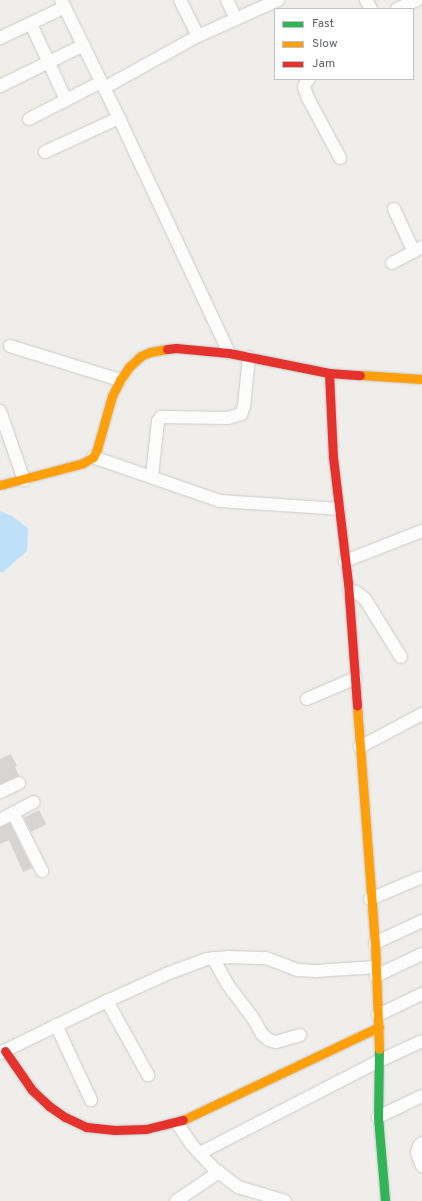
<!DOCTYPE html>
<style>
body{margin:0}
#map{position:relative;width:422px;height:1201px;overflow:hidden;background:#efeeea;font-family:Overpass,sans-serif}
div>[style]{position:absolute}
.water>*{inset:0;background:#bfe0f9}
.building>*{inset:0;background:#d6d5d3;transform-origin:0 0}
.roads{filter:drop-shadow(0 0 1px #cbcccc) drop-shadow(0 0 1px #cbcccc)}
.street>*{height:12px;margin:-6px;padding:0 6px;transform-origin:6px;border-radius:6px;background:#fdfcfc}
.fast>*{height:9px;margin:-4.5px;padding:0 4.5px;transform-origin:4.5px;border-radius:4.5px;background:#30b455}
.slow>*{height:9px;margin:-4.5px;padding:0 4.5px;transform-origin:4.5px;border-radius:4.5px;background:#ff9f0a}
.jam>*{height:9px;margin:-4.5px;padding:0 4.5px;transform-origin:4.5px;border-radius:4.5px;background:#e5322d}
span{translate:-50% -50%;white-space:nowrap;text-align:center;line-height:1.15;-webkit-text-stroke:3px #fff;paint-order:stroke}
.legend{position:absolute;left:274px;top:8px;width:140px;height:72px;box-sizing:border-box;background:#fff;border:1px solid #bfc1c3;margin:0;padding:5px 7px;list-style:none;font-size:12px;color:#5f6368}
.legend li{display:flex;align-items:center;gap:8px;height:20px}
.legend b{width:20px;border:1px solid #bfc1c3}
</style>
<div id="map">
<div class="water">
<div style="clip-path:polygon(0 511px,12px 516px,28px 528px,27px 551px,3px 572px,0 572px)"></div>
</div>
<div class="building">
<div style="clip-path:polygon(11px 754px,17px 766px,15px 767px,19px 776px,0 784px,0 759px)"></div>
<div style="left:39px;top:810px;width:16px;height:17px;rotate:63deg"></div>
<div style="clip-path:polygon(10px 823px,32px 868px,23px 872px,9px 840px,0 844px,0 827px)"></div>
</div>
<div class="roads">
<div class="street">
<div style="left:61px;top:0;width:131px;rotate:63.8deg"></div>
<div style="left:119px;top:118px;width:259px;rotate:64.9deg"></div>
<div style="left:180px;top:0;width:40px;rotate:63.4deg"></div>
<div style="left:227px;top:0;width:21px;rotate:65deg"></div>
<div style="left:366px;top:0;width:10px;rotate:61deg"></div>
<div style="left:397px;top:9px;width:22px;rotate:-24deg"></div>
<div style="left:31px;top:24px;width:84px;rotate:65.3deg"></div>
<div style="left:0;top:38px;width:72px;rotate:-25.5deg"></div>
<div style="left:309px;top:79px;width:4px;rotate:135deg"></div>
<div style="left:306px;top:82px;width:5px;rotate:112deg"></div>
<div style="left:304px;top:87px;width:12px;rotate:70deg"></div>
<div style="left:308px;top:98px;width:68px;rotate:61.9deg"></div>
<div style="left:0;top:86px;width:93px;rotate:-26deg"></div>
<div style="left:104px;top:88px;width:107px;rotate:-29deg"></div>
<div style="left:198px;top:36px;width:88px;rotate:-24.2deg"></div>
<div style="left:29px;top:119px;width:81px;rotate:-27.2deg"></div>
<div style="left:45px;top:152px;width:81px;rotate:-24.7deg"></div>
<div style="left:394px;top:209px;width:47px;rotate:65.1deg"></div>
<div style="left:392px;top:263px;width:34px;rotate:-28deg"></div>
<div style="left:10px;top:346px;width:115px;rotate:17.2deg"></div>
<div style="left:0;top:411px;width:73px;rotate:70.8deg"></div>
<div style="left:93px;top:457px;width:134px;rotate:19.1deg"></div>
<div style="left:220px;top:501px;width:119px;rotate:3.8deg"></div>
<div style="left:152px;top:476px;width:55px;rotate:-83.8deg"></div>
<div style="left:158px;top:421px;width:5px;rotate:-53deg"></div>
<div style="left:161px;top:417px;width:67px;rotate:0.9deg"></div>
<div style="left:228px;top:418px;width:14px;rotate:-17deg"></div>
<div style="left:241px;top:414px;width:9px;rotate:-69deg"></div>
<div style="left:244px;top:406px;width:49px;rotate:-84.2deg"></div>
<div style="left:345px;top:561px;width:83px;rotate:-21.3deg"></div>
<div style="left:349px;top:590px;width:7px;rotate:16deg"></div>
<div style="left:356px;top:592px;width:11px;rotate:38deg"></div>
<div style="left:365px;top:599px;width:68px;rotate:58.2deg"></div>
<div style="left:307px;top:699px;width:53px;rotate:-23.2deg"></div>
<div style="left:360px;top:747px;width:70px;rotate:-28deg"></div>
<div style="left:0;top:792px;width:21px;rotate:-25deg"></div>
<div style="left:13px;top:813px;width:65px;rotate:63.4deg"></div>
<div style="left:0;top:820px;width:38px;rotate:-28deg"></div>
<div style="left:370px;top:899px;width:56px;rotate:-22.9deg"></div>
<div style="left:375px;top:943px;width:52px;rotate:-25.1deg"></div>
<div style="left:213px;top:958px;width:31px;rotate:61deg"></div>
<div style="left:228px;top:985px;width:38px;rotate:53deg"></div>
<div style="left:251px;top:1015px;width:22px;rotate:60deg"></div>
<div style="left:262px;top:1034px;width:9px;rotate:41deg"></div>
<div style="left:269px;top:1040px;width:7px;rotate:16deg"></div>
<div style="left:276px;top:1042px;width:25px;rotate:-16deg"></div>
<div style="left:376px;top:976px;width:51px;rotate:-25.6deg"></div>
<div style="left:107px;top:1001px;width:85px;rotate:61deg"></div>
<div style="left:378px;top:1015px;width:49px;rotate:-25.5deg"></div>
<div style="left:56px;top:1025px;width:83px;rotate:65deg"></div>
<div style="left:0;top:1053px;width:119px;rotate:-25.9deg"></div>
<div style="left:107px;top:1001px;width:68px;rotate:-24.3deg"></div>
<div style="left:169px;top:973px;width:40px;rotate:-20.2deg"></div>
<div style="left:207px;top:959px;width:21px;rotate:-5deg"></div>
<div style="left:228px;top:957px;width:38px;rotate:2deg"></div>
<div style="left:266px;top:958px;width:34px;rotate:21deg"></div>
<div style="left:298px;top:970px;width:18px;rotate:3deg"></div>
<div style="left:316px;top:971px;width:60px;rotate:-3.8deg"></div>
<div style="left:378px;top:1117px;width:49px;rotate:-25.5deg"></div>
<div style="left:177px;top:1123px;width:25px;rotate:56deg"></div>
<div style="left:191px;top:1144px;width:33px;rotate:47deg"></div>
<div style="left:213px;top:1168px;width:31px;rotate:37deg"></div>
<div style="left:238px;top:1187px;width:49px;rotate:16.6deg"></div>
<div style="left:422px;top:1143px;width:4px;rotate:135deg"></div>
<div style="left:419px;top:1146px;width:7px;rotate:106deg"></div>
<div style="left:417px;top:1153px;width:14px;rotate:69deg"></div>
<div style="left:200px;top:1153px;width:201px;rotate:-27.2deg"></div>
<div style="left:379px;top:1061px;width:47px;rotate:-24.9deg"></div>
<div style="left:176px;top:1201px;width:52px;rotate:-34deg"></div>
</div>
<div class="fast">
<div style="left:379px;top:1049px;width:68px;rotate:90.8deg"></div>
<div style="left:378px;top:1117px;width:84px;rotate:85.2deg"></div>
</div>
<div class="slow">
<div style="left:360px;top:375px;width:62px;rotate:3.7deg"></div>
<div style="left:0;top:485px;width:86px;rotate:-14.8deg"></div>
<div style="left:83px;top:463px;width:12px;rotate:-31deg"></div>
<div style="left:93px;top:457px;width:9px;rotate:-63deg"></div>
<div style="left:97px;top:449px;width:55px;rotate:-74.2deg"></div>
<div style="left:112px;top:396px;width:18px;rotate:-63deg"></div>
<div style="left:120px;top:380px;width:16px;rotate:-55deg"></div>
<div style="left:129px;top:367px;width:16px;rotate:-43deg"></div>
<div style="left:141px;top:356px;width:10px;rotate:-24deg"></div>
<div style="left:150px;top:352px;width:17px;rotate:-10deg"></div>
<div style="left:357px;top:706px;width:238px;rotate:85.7deg"></div>
<div style="left:375px;top:943px;width:106px;rotate:87.8deg"></div>
<div style="left:183px;top:1120px;width:217px;rotate:-25.4deg"></div>
</div>
<div class="jam">
<div style="left:167px;top:349px;width:9px;rotate:-6deg"></div>
<div style="left:176px;top:348px;width:53px;rotate:5.4deg"></div>
<div style="left:229px;top:353px;width:102px;rotate:11.3deg"></div>
<div style="left:329px;top:373px;width:31px;rotate:4deg"></div>
<div style="left:329px;top:373px;width:84px;rotate:87.3deg"></div>
<div style="left:333px;top:457px;width:127px;rotate:83.2deg"></div>
<div style="left:348px;top:583px;width:123px;rotate:85.8deg"></div>
<div style="left:5px;top:1051px;width:47px;rotate:55.3deg"></div>
<div style="left:32px;top:1090px;width:23px;rotate:43deg"></div>
<div style="left:49px;top:1106px;width:19px;rotate:35deg"></div>
<div style="left:65px;top:1117px;width:23px;rotate:25deg"></div>
<div style="left:86px;top:1127px;width:29px;rotate:6deg"></div>
<div style="left:115px;top:1130px;width:31px;rotate:-2deg"></div>
<div style="left:146px;top:1129px;width:38px;rotate:-14deg"></div>
</div>
</div>
<ul class="legend">
<li><b style="height:5px;background:#30b455"></b>Fast</li>
<li><b style="height:5px;background:#ff9f0a"></b>Slow</li>
<li><b style="height:5px;background:#e5322d"></b>Jam</li>
</ul>
</div>
